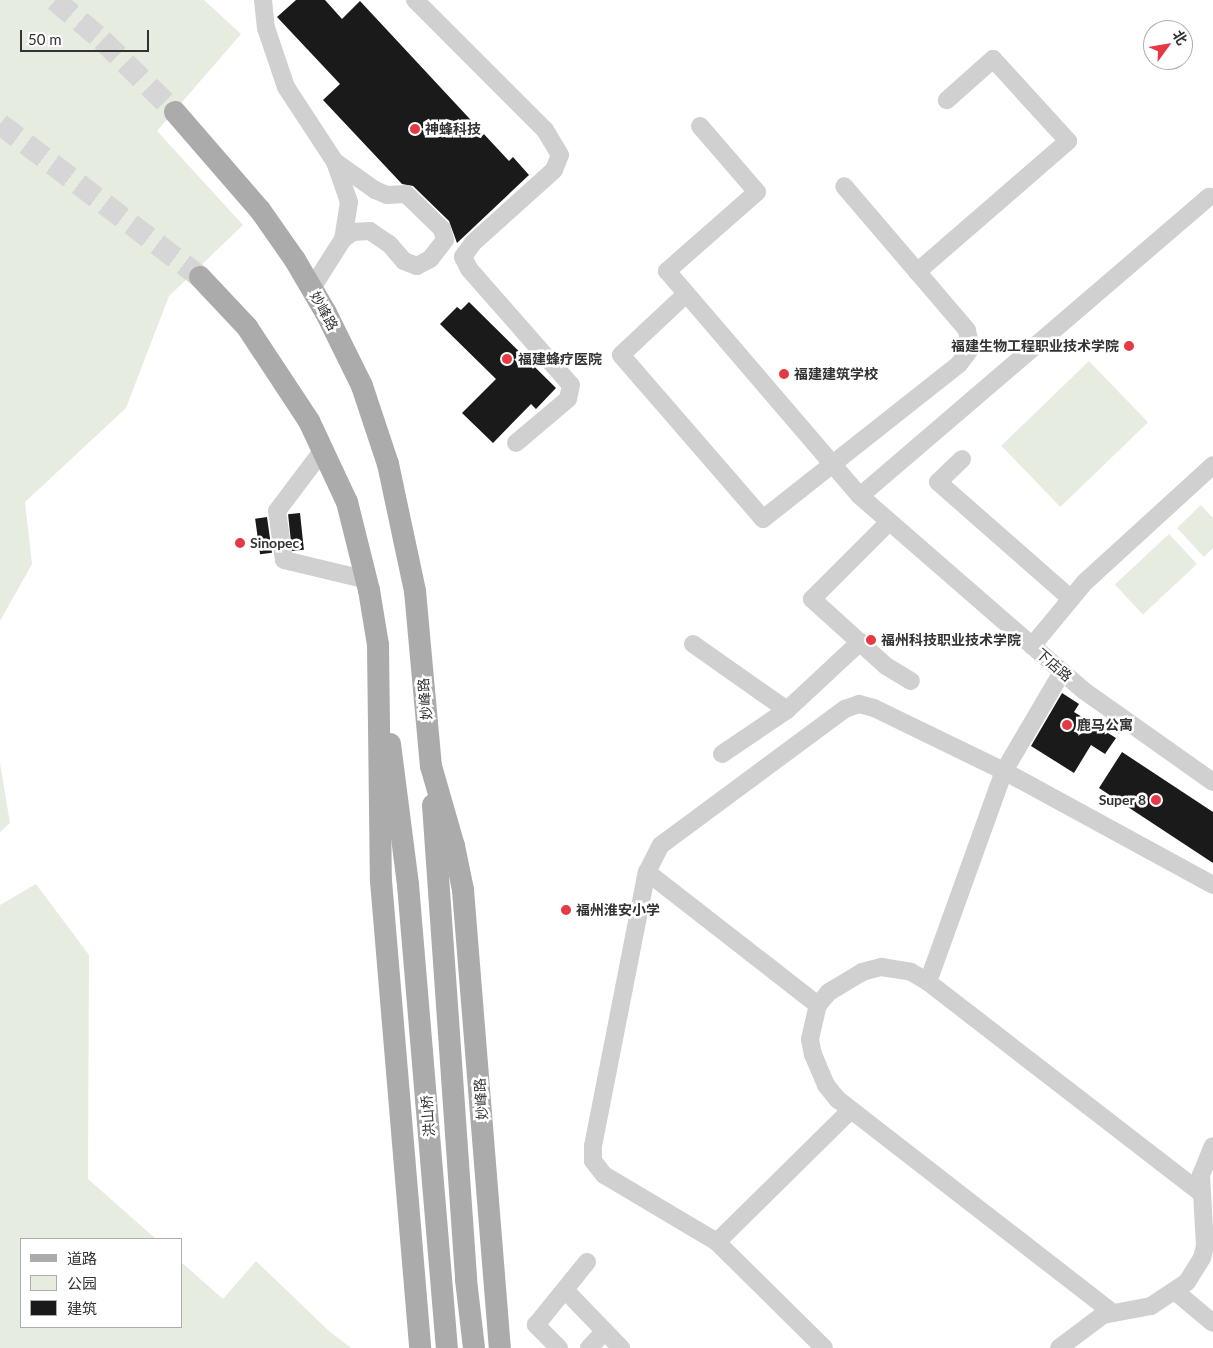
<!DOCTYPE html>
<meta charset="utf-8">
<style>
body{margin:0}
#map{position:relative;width:1213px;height:1348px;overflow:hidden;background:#fff;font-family:Lato,"Noto Sans SC",sans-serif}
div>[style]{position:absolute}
.green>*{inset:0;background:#e6ecdf;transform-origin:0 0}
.building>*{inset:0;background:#1a1a1a;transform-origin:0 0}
.major-tunnel>*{height:22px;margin-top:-11px;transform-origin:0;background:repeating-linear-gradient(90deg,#d6d6d6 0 22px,transparent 0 33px)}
.minor>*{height:18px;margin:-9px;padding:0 9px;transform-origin:9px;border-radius:9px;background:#d0d0d0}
.major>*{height:22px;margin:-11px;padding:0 11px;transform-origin:11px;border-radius:11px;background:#ababab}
.dots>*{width:14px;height:14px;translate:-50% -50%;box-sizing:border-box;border:2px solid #fff;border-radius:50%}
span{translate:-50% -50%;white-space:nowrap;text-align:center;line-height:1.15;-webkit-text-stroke:5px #fff;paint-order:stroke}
.poi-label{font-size:14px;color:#333;font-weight:700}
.left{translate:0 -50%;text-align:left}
.right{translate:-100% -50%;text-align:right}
.street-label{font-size:14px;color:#333}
.legend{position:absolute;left:20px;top:1238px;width:162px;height:90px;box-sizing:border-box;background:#fff;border:1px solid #adadad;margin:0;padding:6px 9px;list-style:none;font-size:15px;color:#333}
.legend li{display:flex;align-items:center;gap:10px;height:25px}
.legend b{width:25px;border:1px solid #adadad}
.north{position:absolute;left:1143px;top:20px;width:50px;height:50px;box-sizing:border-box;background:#fff;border:1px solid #adadad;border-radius:50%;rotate:58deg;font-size:14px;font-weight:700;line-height:20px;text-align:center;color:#333}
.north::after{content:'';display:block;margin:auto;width:18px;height:22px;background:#e63946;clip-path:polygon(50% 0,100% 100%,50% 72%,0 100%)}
.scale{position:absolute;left:20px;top:30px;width:129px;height:22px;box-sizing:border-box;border:2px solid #333;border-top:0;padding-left:6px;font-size:15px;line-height:18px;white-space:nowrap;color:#333;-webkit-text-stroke:4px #fff;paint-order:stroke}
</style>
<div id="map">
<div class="green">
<div style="clip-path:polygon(0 0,204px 0,241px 34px,157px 131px,243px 225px,169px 296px,126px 408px,25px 502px,32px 564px,0 621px)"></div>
<div style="left:1089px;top:361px;width:85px;height:122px;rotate:46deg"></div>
<div style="clip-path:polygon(1201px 505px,1213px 518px,1213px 548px,1204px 557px,1177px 528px)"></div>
<div style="left:1169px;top:534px;width:41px;height:74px;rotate:47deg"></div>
<div style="clip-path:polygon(0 763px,10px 823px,0 832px)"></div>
<div style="clip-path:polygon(36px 884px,89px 955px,88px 1179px,156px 1239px,21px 1239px,21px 1327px,181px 1327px,181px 1262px,223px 1299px,256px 1261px,329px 1331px,351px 1348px,0 1348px,0 905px)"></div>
</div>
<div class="building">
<div style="clip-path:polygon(296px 0,325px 0,342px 19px,360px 1px,509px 161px,513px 157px,529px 175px,457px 243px,449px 221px,413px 186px,402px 184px,323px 100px,340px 84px,277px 17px)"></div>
<div style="clip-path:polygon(469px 302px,556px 388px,536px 409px,531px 404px,493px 443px,462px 413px,496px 379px,440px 324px,457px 307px,461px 310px)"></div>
<div style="left:300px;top:513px;width:37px;height:12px;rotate:84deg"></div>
<div style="left:267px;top:517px;width:36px;height:12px;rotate:82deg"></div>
<div style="clip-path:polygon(1062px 693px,1079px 704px,1074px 712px,1116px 738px,1105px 754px,1091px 745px,1074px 773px,1031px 746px)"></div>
<div style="clip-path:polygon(1122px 752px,1213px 812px,1213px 863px,1099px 788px)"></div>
</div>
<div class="major-tunnel">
<div style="left:55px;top:0;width:62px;rotate:40.4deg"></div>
<div style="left:102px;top:40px;width:103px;rotate:44.6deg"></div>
<div style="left:0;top:124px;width:252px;rotate:37.4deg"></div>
</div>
<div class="minor">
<div style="left:263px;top:0;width:28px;rotate:84deg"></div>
<div style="left:266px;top:28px;width:62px;rotate:71.3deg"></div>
<div style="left:286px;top:87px;width:90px;rotate:56.8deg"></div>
<div style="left:335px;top:162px;width:42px;rotate:70.7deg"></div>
<div style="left:349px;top:202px;width:37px;rotate:99deg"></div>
<div style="left:343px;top:239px;width:58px;rotate:122.3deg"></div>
<div style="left:415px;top:0;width:184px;rotate:45deg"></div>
<div style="left:545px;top:130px;width:29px;rotate:59deg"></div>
<div style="left:560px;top:155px;width:16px;rotate:112deg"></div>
<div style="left:554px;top:170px;width:109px;rotate:138deg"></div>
<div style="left:473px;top:243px;width:17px;rotate:126deg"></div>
<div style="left:463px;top:257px;width:13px;rotate:63deg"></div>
<div style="left:469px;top:269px;width:154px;rotate:48.7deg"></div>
<div style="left:571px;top:385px;width:14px;rotate:102deg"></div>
<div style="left:568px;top:399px;width:68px;rotate:139.8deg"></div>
<div style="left:700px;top:126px;width:87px;rotate:49.2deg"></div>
<div style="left:757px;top:192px;width:120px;rotate:138.7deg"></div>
<div style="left:667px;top:271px;width:296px;rotate:49.4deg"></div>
<div style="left:860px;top:496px;width:296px;rotate:41deg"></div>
<div style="left:1083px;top:690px;width:159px;rotate:35.3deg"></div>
<div style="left:337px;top:163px;width:47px;rotate:35.4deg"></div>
<div style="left:375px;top:190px;width:13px;rotate:23deg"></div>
<div style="left:387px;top:195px;width:19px;rotate:-3deg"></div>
<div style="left:406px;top:194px;width:50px;rotate:44.2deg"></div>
<div style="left:442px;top:229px;width:11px;rotate:75deg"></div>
<div style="left:445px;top:240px;width:24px;rotate:128deg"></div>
<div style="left:430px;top:259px;width:15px;rotate:152deg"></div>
<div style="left:417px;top:266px;width:14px;rotate:-159deg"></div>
<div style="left:404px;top:261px;width:23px;rotate:-131deg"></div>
<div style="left:389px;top:244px;width:23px;rotate:-146deg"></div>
<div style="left:370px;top:231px;width:17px;rotate:177deg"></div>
<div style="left:353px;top:232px;width:12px;rotate:145deg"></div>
<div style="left:917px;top:272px;width:200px;rotate:-40.9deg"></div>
<div style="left:1068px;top:141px;width:111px;rotate:-132.4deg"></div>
<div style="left:993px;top:59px;width:62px;rotate:138.3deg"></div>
<div style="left:686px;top:294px;width:89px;rotate:136.8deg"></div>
<div style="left:621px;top:355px;width:217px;rotate:49.1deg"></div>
<div style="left:763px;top:519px;width:250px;rotate:-38.3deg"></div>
<div style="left:959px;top:364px;width:20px;rotate:-53deg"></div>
<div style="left:971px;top:348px;width:18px;rotate:-103deg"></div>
<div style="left:967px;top:330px;width:189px;rotate:-130.5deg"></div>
<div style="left:323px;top:450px;width:76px;rotate:127deg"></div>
<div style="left:277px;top:511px;width:49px;rotate:81.9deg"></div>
<div style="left:284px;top:560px;width:85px;rotate:13.5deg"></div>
<div style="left:962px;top:459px;width:33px;rotate:136deg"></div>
<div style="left:938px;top:482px;width:177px;rotate:41.3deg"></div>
<div style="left:860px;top:496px;width:460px;rotate:-40.6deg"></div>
<div style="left:889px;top:522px;width:109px;rotate:135deg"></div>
<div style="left:812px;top:599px;width:100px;rotate:42.2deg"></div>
<div style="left:886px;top:666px;width:29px;rotate:31deg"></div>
<div style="left:693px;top:644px;width:115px;rotate:35.1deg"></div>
<div style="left:1032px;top:646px;width:83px;rotate:-50.4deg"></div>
<div style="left:1085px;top:582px;width:173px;rotate:-42.4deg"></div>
<div style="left:722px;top:754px;width:78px;rotate:-34.1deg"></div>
<div style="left:787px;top:710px;width:100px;rotate:-43deg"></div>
<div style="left:647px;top:872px;width:217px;rotate:37.9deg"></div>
<div style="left:928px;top:982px;width:224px;rotate:-70.2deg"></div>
<div style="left:1004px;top:771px;width:115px;rotate:-59.6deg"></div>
<div style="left:717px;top:1242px;width:187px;rotate:-44.6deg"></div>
<div style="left:565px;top:1290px;width:81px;rotate:46deg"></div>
<div style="left:1176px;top:1292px;width:48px;rotate:40deg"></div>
<div style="left:1113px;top:1313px;width:348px;rotate:-142.2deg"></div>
<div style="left:838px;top:1100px;width:19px;rotate:-129deg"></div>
<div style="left:826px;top:1085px;width:33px;rotate:-113deg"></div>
<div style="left:813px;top:1055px;width:16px;rotate:-101deg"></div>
<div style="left:810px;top:1039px;width:35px;rotate:-77deg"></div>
<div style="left:818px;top:1005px;width:17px;rotate:-50deg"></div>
<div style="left:829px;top:992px;width:39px;rotate:-31deg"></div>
<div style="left:862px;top:972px;width:20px;rotate:-15deg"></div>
<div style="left:881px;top:967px;width:30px;rotate:9deg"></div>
<div style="left:911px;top:972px;width:20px;rotate:30deg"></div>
<div style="left:928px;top:982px;width:344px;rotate:37.7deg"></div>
<div style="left:559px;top:1348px;width:33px;rotate:-135deg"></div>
<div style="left:536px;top:1325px;width:81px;rotate:-51deg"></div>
<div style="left:589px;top:1348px;width:23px;rotate:-47deg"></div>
<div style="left:824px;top:1348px;width:151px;rotate:-135.3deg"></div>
<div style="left:717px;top:1242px;width:131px;rotate:-149.3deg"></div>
<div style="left:604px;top:1175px;width:18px;rotate:-128deg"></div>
<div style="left:593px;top:1161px;width:15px;rotate:-90deg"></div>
<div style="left:593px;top:1146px;width:279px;rotate:-78.9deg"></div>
<div style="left:647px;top:872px;width:30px;rotate:-63deg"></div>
<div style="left:661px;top:845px;width:229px;rotate:-36.5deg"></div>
<div style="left:845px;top:709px;width:15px;rotate:-20deg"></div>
<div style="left:859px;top:704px;width:16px;rotate:15deg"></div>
<div style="left:874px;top:708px;width:144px;rotate:25.9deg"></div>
<div style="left:1004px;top:771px;width:238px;rotate:28.6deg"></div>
<div style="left:1059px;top:1348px;width:55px;rotate:-36.9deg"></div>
<div style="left:1103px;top:1315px;width:49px;rotate:-10.6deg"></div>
<div style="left:1151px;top:1306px;width:43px;rotate:-33.7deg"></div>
<div style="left:1187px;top:1282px;width:28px;rotate:-58deg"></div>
<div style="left:1202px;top:1258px;width:12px;rotate:-76deg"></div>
<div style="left:1205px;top:1246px;width:71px;rotate:-93.2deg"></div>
<div style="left:1201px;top:1175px;width:31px;rotate:-68deg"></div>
</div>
<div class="major">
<div style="left:175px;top:112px;width:130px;rotate:49.1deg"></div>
<div style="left:260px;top:210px;width:61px;rotate:55deg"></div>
<div style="left:295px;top:260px;width:61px;rotate:59.7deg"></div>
<div style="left:326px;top:313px;width:81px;rotate:63.7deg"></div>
<div style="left:362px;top:386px;width:82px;rotate:71.6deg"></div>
<div style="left:388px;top:464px;width:130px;rotate:78deg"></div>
<div style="left:415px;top:591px;width:176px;rotate:84.8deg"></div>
<div style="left:431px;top:766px;width:83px;rotate:74deg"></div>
<div style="left:454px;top:846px;width:45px;rotate:78.4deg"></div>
<div style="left:463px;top:890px;width:459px;rotate:85.4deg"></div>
<div style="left:200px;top:277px;width:69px;rotate:46.8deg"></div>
<div style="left:247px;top:327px;width:113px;rotate:56.6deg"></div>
<div style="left:309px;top:421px;width:89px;rotate:64.9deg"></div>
<div style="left:347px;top:502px;width:91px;rotate:76deg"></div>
<div style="left:369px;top:590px;width:56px;rotate:80.7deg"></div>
<div style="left:378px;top:645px;width:236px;rotate:89.3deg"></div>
<div style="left:381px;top:881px;width:469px;rotate:85.2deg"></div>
<div style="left:390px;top:744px;width:142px;rotate:82.7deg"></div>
<div style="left:408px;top:885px;width:465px;rotate:85.2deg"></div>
<div style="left:433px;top:805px;width:476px;rotate:86deg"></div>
<div style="left:466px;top:1280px;width:68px;rotate:83.3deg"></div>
</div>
<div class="dots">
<div style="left:415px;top:129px;background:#e63946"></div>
<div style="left:1129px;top:346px;background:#e63946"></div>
<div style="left:507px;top:359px;background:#e63946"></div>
<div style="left:784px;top:374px;background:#e63946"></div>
<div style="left:240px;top:543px;background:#e63946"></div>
<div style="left:871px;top:640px;background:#e63946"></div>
<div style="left:1067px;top:725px;background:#e63946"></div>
<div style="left:1156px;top:800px;background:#e63946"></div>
<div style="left:566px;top:910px;background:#e63946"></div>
</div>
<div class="poi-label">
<span class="left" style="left:425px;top:129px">神蜂科技</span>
<span class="right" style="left:1119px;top:346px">福建生物工程职业技术学院</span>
<span class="left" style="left:518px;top:359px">福建蜂疗医院</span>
<span class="left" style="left:794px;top:374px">福建建筑学校</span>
<span class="left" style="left:250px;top:543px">Sinopec</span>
<span class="left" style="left:881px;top:640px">福州科技职业技术学院</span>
<span class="left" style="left:1077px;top:725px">鹿马公寓</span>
<span class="right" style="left:1146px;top:800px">Super 8</span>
<span class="left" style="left:576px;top:910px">福州淮安小学</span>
</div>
<div class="street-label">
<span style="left:324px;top:311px;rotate:61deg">妙峰路</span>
<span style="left:1054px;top:665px;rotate:41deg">下店路</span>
<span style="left:425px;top:699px;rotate:-95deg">妙峰路</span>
<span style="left:481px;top:1099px;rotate:-94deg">妙峰路</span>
<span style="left:428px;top:1116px;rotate:-94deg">洪山桥</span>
</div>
<ul class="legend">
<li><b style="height:6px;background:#ababab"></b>道路</li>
<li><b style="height:14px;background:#e6ecdf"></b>公园</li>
<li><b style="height:14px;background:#1a1a1a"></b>建筑</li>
</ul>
<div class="north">北</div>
<div class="scale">50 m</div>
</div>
